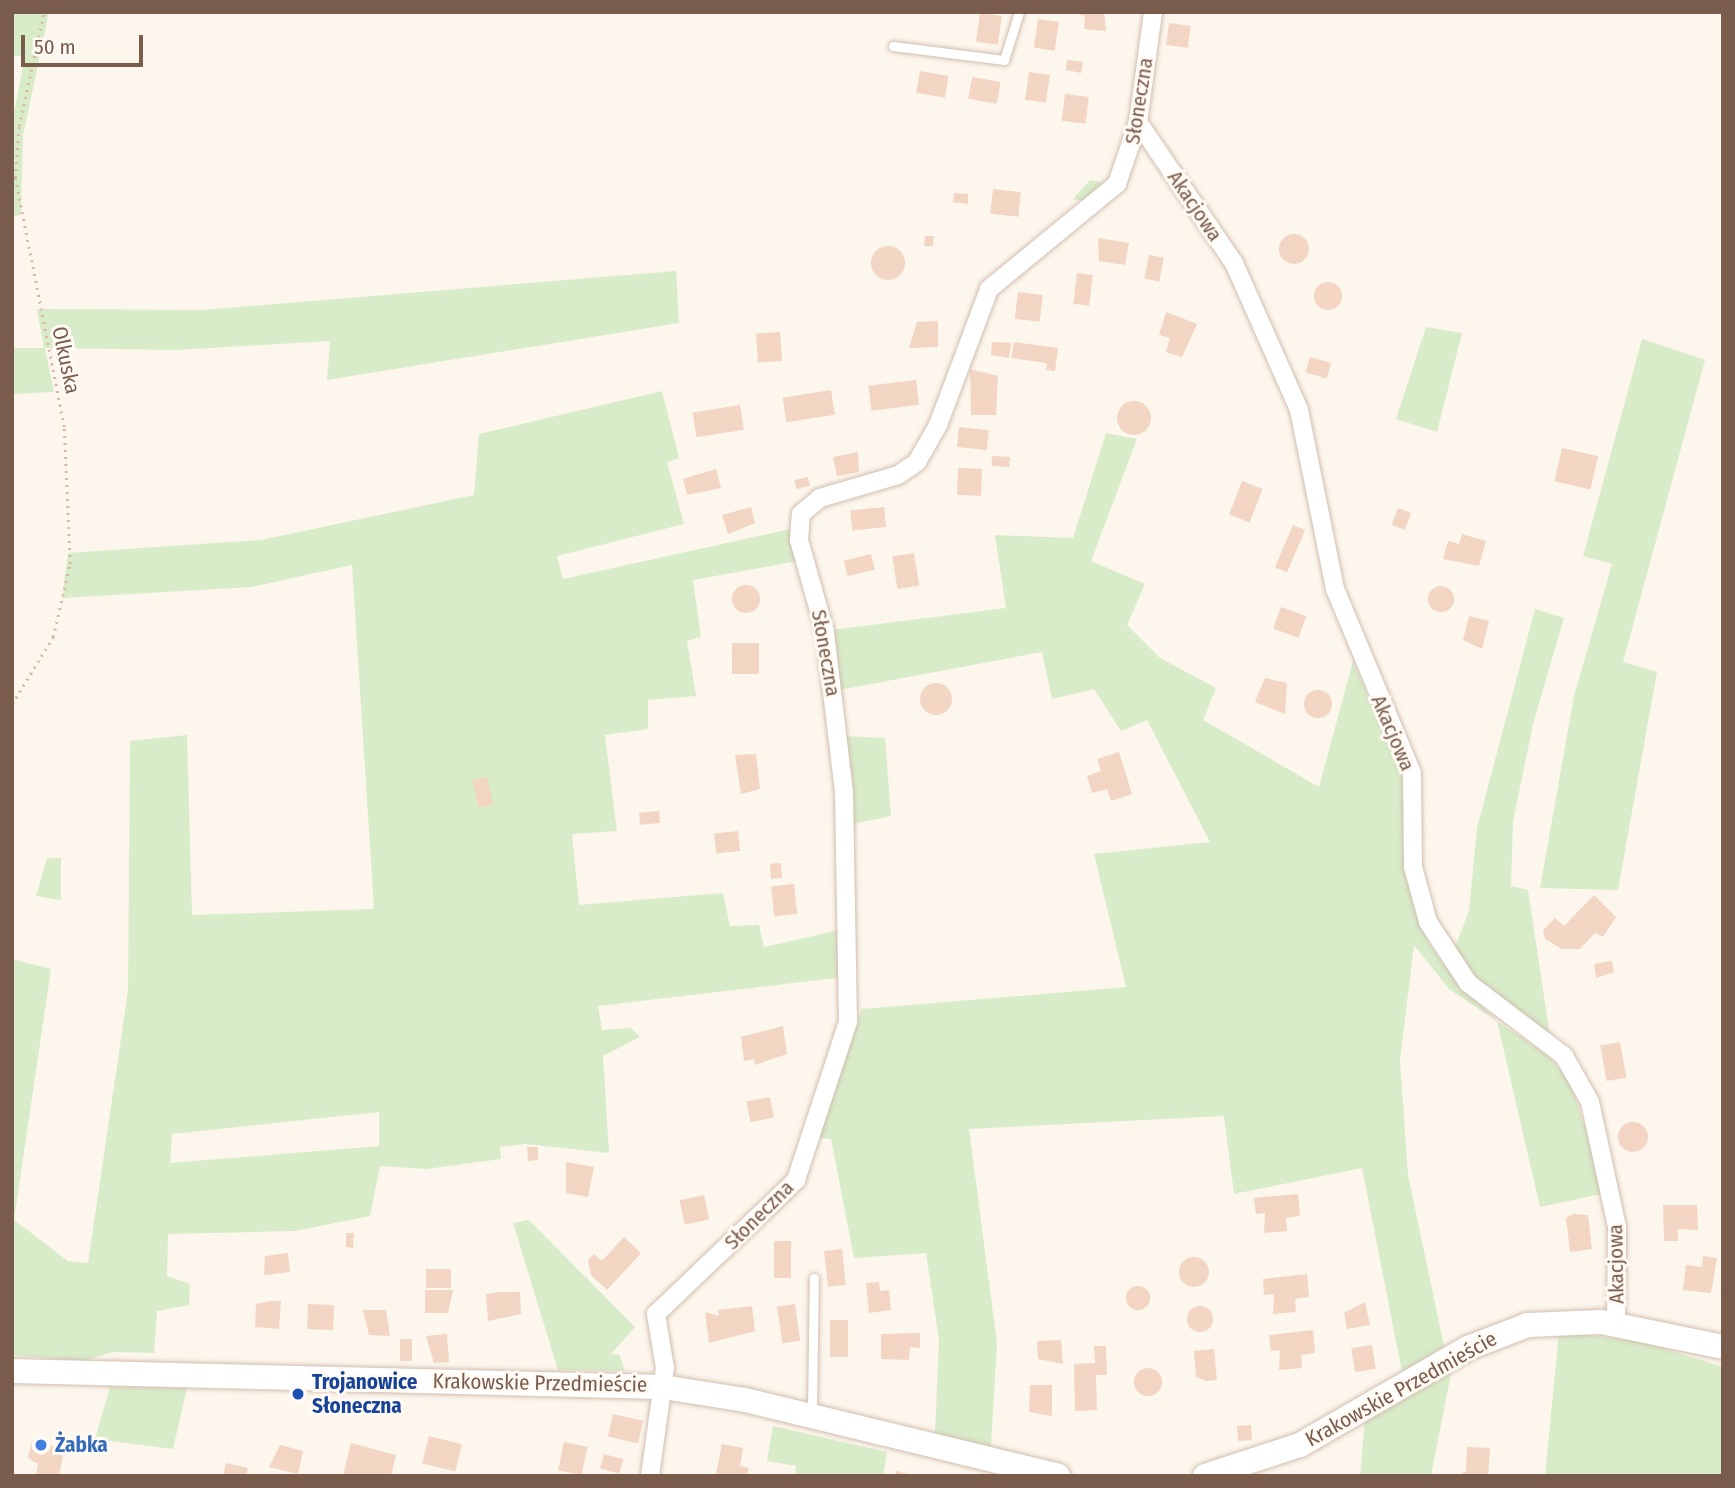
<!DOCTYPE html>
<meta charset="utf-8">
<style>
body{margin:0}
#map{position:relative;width:1735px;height:1488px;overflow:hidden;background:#fdf6ec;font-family:"Fira Sans Condensed",sans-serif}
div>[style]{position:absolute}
.green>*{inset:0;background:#d8ecc9}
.building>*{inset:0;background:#f3d5c3;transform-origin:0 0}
.round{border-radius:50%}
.path>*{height:2.5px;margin-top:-1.25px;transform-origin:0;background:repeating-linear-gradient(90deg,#d9b8a5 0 2px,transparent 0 7px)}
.roads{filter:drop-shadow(0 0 2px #d1beb0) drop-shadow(0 0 2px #d1beb0)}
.service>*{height:9px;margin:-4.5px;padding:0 4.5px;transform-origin:4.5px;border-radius:4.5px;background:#fff}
.minor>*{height:18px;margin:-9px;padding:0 9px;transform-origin:9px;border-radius:9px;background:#fff}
.secondary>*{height:24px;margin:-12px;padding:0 12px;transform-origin:12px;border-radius:12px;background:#fff}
.dots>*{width:19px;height:19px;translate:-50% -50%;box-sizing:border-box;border:4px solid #fffaf3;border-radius:50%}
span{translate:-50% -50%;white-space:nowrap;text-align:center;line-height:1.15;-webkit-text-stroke:6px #fffaf3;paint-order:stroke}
.street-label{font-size:21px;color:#7a5c4d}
.transit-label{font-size:21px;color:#164399;font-weight:700}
.left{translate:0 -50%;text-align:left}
.shop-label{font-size:21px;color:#366cbe;font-weight:700}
.frame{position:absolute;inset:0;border:14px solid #7a5c4d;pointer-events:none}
.scale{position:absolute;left:21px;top:35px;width:122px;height:32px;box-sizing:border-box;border:4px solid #7a5c4d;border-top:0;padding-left:9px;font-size:21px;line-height:24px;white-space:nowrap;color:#7a5c4d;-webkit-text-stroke:5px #fffaf3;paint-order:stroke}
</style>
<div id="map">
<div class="green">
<div style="clip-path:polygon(12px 12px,49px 12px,23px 136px,21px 215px,12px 216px,12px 122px,25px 57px,12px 55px)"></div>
<div style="clip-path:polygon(1090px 180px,1110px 184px,1093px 202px,1073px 199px)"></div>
<div style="clip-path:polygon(676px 271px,679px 323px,327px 380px,330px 341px,175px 350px,45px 348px,54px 392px,12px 394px,12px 348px,44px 348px,37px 309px,202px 310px)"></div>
<div style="clip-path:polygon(1426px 327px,1462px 333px,1437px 432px,1396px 419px)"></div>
<div style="clip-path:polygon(1642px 339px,1705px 360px,1623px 662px,1657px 672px,1618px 890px,1540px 888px,1574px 696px,1612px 564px,1583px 556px)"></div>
<div style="clip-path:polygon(evenodd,662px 391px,679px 458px,667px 462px,684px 524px,557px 556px,563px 579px,790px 529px,798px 561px,693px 580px,701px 637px,687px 641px,696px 696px,648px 700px,648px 729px,605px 735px,617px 831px,572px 834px,579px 905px,723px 893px,730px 926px,759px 925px,764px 947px,840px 930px,845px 977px,598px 1006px,602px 1030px,631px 1028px,640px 1037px,603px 1056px,609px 1153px,525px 1144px,500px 1147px,501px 1159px,426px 1169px,380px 1166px,370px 1216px,295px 1231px,168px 1234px,167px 1276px,190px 1284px,189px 1305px,157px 1311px,154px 1353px,113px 1352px,83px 1361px,12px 1355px,12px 959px,51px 969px,14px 1220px,68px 1261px,88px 1263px,128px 991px,130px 741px,187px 735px,192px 915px,374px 909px,352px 565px,252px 587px,62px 598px,68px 553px,261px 540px,474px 495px,479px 434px,662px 391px,379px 1112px,379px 1146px,170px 1163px,172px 1134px,379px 1112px)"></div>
<div style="clip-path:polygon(1106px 433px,1137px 439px,1091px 561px,1145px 584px,1127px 625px,1160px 658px,1216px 688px,1203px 720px,1319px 787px,1353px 661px,1404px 782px,1405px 873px,1428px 942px,1456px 981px,1497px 1021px,1547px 1055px,1570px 1082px,1607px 1193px,1540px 1207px,1497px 1021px,1449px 989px,1414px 945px,1400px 1060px,1408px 1175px,1444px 1346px,1402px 1372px,1362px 1168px,1234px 1194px,1224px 1116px,969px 1129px,997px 1343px,991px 1446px,935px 1433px,939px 1340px,926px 1253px,854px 1258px,831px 1139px,819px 1138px,862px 1009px,1126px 987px,1094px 854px,1210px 842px,1147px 720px,1121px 731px,1094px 689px,1052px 699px,1042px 652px,839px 690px,831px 630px,1006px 608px,995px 535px,1073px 538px)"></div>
<div style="clip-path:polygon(1535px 609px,1564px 618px,1533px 724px,1513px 822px,1511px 886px,1528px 890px,1550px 1036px,1498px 1002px,1453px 952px,1469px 911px,1477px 828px)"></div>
<div style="clip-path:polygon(844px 736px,885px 738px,891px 816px,853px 824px)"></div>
<div style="clip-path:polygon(47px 858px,61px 858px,61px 900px,36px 896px)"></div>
<div style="clip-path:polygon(529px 1220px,635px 1327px,611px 1354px,619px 1354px,625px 1371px,558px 1370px,513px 1223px)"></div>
<div style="clip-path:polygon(1559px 1332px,1643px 1342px,1723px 1367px,1722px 1476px,1545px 1476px)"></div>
<div style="clip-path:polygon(1451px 1373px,1431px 1476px,1360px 1476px,1365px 1419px)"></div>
<div style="clip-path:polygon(110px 1387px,187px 1388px,173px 1449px,95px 1439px)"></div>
<div style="clip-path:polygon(773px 1426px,887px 1452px,883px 1476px,795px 1476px,796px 1466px,767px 1461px)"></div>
</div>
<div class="building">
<div style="clip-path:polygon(1071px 12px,1104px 12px,1106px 31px,1084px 29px,1085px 16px)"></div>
<div style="left:980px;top:13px;width:22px;height:29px;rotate:8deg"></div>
<div style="left:1038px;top:19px;width:21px;height:29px;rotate:8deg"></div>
<div style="left:1169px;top:23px;width:22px;height:22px;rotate:8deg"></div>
<div style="clip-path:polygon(1067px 60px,1083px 62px,1081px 73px,1066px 70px)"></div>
<div style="left:920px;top:71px;width:29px;height:22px;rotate:10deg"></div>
<div style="left:1029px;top:72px;width:21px;height:28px;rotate:8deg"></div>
<div style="left:972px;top:77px;width:29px;height:22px;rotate:10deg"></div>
<div style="left:1065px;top:94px;width:24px;height:27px;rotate:7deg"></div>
<div style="left:993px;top:189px;width:28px;height:25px;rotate:6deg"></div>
<div style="clip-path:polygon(954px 193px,968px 194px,968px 204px,953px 202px)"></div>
<div class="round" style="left:1279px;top:234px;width:30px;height:30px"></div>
<div style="clip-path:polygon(925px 236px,934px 236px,933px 246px,924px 246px)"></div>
<div style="clip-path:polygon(1098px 238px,1129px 243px,1125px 265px,1099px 261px)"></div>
<div class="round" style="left:871px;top:246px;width:34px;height:34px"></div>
<div style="left:1149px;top:255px;width:15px;height:24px;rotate:11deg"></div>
<div style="left:1077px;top:273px;width:16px;height:31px;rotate:7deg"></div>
<div class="round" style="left:1314px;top:282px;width:28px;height:28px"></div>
<div style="left:1018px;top:292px;width:25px;height:27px;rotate:7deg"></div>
<div style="clip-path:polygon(1166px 312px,1197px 324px,1182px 357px,1166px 352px,1170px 338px,1159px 335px)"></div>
<div style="clip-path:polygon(938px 321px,938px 347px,909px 348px,917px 322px)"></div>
<div style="left:780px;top:332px;width:29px;height:24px;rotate:86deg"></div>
<div style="clip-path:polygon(992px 342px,1011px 343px,1009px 358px,991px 355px)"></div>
<div style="clip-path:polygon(1014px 342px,1058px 348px,1055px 371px,1046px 370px,1047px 363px,1011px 358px)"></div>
<div style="left:1310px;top:357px;width:22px;height:16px;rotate:16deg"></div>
<div style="clip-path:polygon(970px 369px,998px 376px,996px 415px,971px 415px)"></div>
<div style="left:916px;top:380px;width:25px;height:48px;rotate:83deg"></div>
<div style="left:831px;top:390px;width:25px;height:49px;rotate:81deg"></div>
<div class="round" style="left:1117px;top:401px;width:34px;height:34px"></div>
<div style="left:740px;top:405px;width:25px;height:48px;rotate:81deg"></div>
<div style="left:959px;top:427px;width:30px;height:20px;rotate:6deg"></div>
<div style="left:1562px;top:448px;width:37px;height:34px;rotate:13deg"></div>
<div style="clip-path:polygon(858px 452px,859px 472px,837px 476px,833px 457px)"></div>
<div style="left:992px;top:456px;width:18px;height:10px;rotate:3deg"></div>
<div style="left:958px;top:468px;width:24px;height:27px;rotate:2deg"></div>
<div style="clip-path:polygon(716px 469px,721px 488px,687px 495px,683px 479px)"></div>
<div style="left:808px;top:477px;width:9px;height:14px;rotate:77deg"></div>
<div style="left:1242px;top:481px;width:22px;height:36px;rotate:21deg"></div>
<div style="clip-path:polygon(751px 507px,755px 523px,728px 534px,722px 515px)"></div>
<div style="left:884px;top:507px;width:20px;height:34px;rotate:84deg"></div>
<div style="left:1398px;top:508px;width:14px;height:18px;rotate:21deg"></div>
<div style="left:1293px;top:525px;width:13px;height:46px;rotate:23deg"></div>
<div style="clip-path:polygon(1462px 534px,1486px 541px,1479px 566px,1443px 559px,1448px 541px,1459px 544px)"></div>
<div style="left:914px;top:553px;width:33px;height:22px;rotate:81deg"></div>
<div style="left:871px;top:554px;width:16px;height:28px;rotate:76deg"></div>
<div class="round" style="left:732px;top:585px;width:28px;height:28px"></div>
<div class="round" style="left:1428px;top:586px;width:26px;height:26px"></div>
<div style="left:1281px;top:607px;width:27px;height:23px;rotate:20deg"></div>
<div style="clip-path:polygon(1469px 616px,1489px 621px,1482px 649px,1463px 640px)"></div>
<div style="left:759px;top:643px;width:31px;height:27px;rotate:90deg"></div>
<div style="clip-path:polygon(1265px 678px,1287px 683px,1285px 714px,1255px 702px)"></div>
<div class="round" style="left:920px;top:683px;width:32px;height:32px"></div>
<div class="round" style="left:1304px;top:690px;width:28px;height:28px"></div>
<div style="clip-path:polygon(1119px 752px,1132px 794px,1111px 801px,1107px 789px,1092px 793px,1087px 776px,1101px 771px,1097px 759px)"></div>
<div style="clip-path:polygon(756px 754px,760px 789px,741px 794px,735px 755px)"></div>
<div style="left:487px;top:777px;width:28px;height:15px;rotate:77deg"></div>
<div style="left:659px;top:811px;width:12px;height:20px;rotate:85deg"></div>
<div style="left:738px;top:831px;width:20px;height:24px;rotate:84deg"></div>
<div style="left:781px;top:863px;width:15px;height:11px;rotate:86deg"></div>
<div style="left:794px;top:884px;width:30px;height:23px;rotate:84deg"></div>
<div style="clip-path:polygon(1594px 895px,1616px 917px,1603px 937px,1595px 933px,1580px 949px,1562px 949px,1545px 939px,1543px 930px,1555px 918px,1564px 926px)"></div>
<div style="clip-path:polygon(1612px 961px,1614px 972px,1596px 978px,1594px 964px)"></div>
<div style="clip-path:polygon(783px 1026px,787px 1054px,755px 1065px,754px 1059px,744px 1061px,741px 1037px)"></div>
<div style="left:1620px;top:1042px;width:36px;height:20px;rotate:80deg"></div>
<div style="left:770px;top:1097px;width:21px;height:24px;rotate:79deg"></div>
<div class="round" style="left:1618px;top:1122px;width:30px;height:30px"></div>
<div style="clip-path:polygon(527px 1147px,538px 1147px,538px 1160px,528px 1161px)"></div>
<div style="clip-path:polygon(566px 1162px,594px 1167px,588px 1197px,566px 1193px)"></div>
<div style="clip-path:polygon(1298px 1194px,1300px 1216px,1286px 1218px,1287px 1231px,1264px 1233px,1265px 1213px,1256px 1214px,1254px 1198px)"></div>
<div style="left:704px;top:1195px;width:25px;height:25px;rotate:78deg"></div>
<div style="clip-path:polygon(1663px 1205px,1697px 1205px,1698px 1230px,1678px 1229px,1678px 1241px,1664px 1241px)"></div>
<div style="clip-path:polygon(1573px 1214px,1588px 1215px,1592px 1249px,1570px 1252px,1566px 1218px)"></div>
<div style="clip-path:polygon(346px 1233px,354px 1233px,353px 1248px,346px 1247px)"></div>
<div style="clip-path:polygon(624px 1237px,641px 1253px,607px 1290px,591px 1275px,588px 1260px,594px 1254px,602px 1261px)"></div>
<div style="left:774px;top:1241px;width:17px;height:37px"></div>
<div style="left:842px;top:1249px;width:36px;height:18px;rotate:84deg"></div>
<div style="clip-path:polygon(288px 1253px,290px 1272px,264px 1275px,265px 1256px)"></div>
<div style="clip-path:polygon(1703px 1256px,1717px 1258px,1711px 1293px,1683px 1290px,1686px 1265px,1702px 1267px)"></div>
<div class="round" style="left:1179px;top:1257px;width:30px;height:30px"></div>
<div style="left:426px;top:1269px;width:25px;height:19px"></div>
<div style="clip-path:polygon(1307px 1274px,1309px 1297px,1295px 1299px,1296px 1312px,1273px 1314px,1274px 1294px,1264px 1295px,1263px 1279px)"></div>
<div style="clip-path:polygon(879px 1282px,880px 1291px,889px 1290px,891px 1310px,869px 1313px,866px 1283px)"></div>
<div class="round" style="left:1126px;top:1286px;width:24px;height:24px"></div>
<div style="clip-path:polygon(425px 1290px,453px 1290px,448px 1313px,425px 1313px)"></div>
<div style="clip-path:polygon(501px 1292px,520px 1292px,521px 1314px,488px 1321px,486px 1294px)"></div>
<div style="clip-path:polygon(271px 1301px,281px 1301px,279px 1329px,255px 1327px,256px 1304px)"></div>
<div style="clip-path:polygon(1365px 1302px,1370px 1325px,1347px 1329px,1344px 1313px)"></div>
<div style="left:308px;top:1304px;width:26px;height:25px;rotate:2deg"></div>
<div style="left:795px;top:1304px;width:37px;height:18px;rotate:82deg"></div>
<div class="round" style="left:1187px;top:1306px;width:26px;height:26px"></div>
<div style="clip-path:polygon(752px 1306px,755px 1331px,709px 1343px,705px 1312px,719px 1316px,718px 1310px)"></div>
<div style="clip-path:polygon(363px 1310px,386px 1310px,390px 1336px,369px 1335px)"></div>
<div style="left:830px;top:1320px;width:18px;height:37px"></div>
<div style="clip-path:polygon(1313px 1330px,1315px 1353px,1301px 1355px,1302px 1368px,1279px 1370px,1280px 1350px,1271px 1351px,1269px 1335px)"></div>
<div style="clip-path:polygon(920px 1333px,920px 1348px,910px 1347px,909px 1360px,881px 1359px,881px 1334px)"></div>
<div style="clip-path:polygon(447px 1334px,449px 1362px,434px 1363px,426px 1336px)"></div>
<div style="left:400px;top:1339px;width:12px;height:22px"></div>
<div style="clip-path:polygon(1061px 1340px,1063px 1364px,1038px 1359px,1037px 1341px)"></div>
<div style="left:1372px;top:1345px;width:24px;height:21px;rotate:81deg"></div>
<div style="clip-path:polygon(1094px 1346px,1106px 1346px,1107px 1375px,1096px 1375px,1097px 1410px,1075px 1411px,1074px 1364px,1095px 1363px)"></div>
<div style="clip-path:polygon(1214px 1349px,1217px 1380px,1206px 1381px,1196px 1377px,1194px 1351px)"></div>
<div class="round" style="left:1134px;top:1368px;width:28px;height:28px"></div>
<div style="clip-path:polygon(1030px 1385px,1052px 1385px,1052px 1416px,1029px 1412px)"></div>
<div style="left:613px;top:1414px;width:31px;height:23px;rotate:13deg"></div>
<div style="left:1251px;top:1425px;width:15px;height:14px;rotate:86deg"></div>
<div style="left:429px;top:1436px;width:34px;height:28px;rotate:14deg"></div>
<div style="clip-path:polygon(32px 1440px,57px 1447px,63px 1456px,59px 1476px,36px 1476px,38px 1464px,28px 1458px)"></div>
<div style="left:564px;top:1442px;width:24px;height:29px;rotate:12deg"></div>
<div style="clip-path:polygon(351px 1443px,396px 1455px,391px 1476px,343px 1476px)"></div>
<div style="clip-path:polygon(722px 1444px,743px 1448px,740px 1466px,749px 1468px,747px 1476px,716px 1474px)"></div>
<div style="clip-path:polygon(280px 1445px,303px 1451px,298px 1474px,269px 1467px)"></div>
<div style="clip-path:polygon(1467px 1447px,1490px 1448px,1488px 1476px,1457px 1476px,1466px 1471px)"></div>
<div style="left:604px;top:1454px;width:20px;height:15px;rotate:15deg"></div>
<div style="clip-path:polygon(226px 1463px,248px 1468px,246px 1476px,223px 1476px)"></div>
<div style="clip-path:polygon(896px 1471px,912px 1475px,912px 1476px,895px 1476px)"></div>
</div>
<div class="path">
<div style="left:12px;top:704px;width:79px;rotate:-58.5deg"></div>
<div style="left:53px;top:637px;width:75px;rotate:-76.9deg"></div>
<div style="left:70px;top:564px;width:137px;rotate:-92.5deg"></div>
<div style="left:64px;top:427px;width:254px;rotate:-101.1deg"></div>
<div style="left:15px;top:178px;width:52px;rotate:-85.6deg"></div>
<div style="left:19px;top:126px;width:117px;rotate:-77.6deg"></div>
</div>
<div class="roads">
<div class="service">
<div style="left:893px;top:46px;width:112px;rotate:7.2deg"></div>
<div style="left:1004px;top:60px;width:50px;rotate:-72.6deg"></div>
<div style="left:812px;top:1413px;width:135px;rotate:-89.2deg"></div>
</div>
<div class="minor">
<div style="left:1138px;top:122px;width:171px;rotate:55.8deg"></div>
<div style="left:1234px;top:263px;width:161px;rotate:66.1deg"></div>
<div style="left:1299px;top:410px;width:183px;rotate:78.6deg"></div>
<div style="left:1335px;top:589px;width:199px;rotate:67.3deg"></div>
<div style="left:1412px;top:773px;width:94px;rotate:89.4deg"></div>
<div style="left:1413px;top:867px;width:57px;rotate:74.7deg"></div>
<div style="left:1428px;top:922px;width:73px;rotate:56.7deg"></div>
<div style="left:1468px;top:983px;width:121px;rotate:37.2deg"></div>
<div style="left:1564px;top:1056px;width:53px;rotate:60.5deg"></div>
<div style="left:1590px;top:1102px;width:128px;rotate:77.8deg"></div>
<div style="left:1617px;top:1227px;width:97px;rotate:90.6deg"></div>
<div style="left:650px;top:1476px;width:109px;rotate:-82.1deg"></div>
<div style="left:665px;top:1368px;width:55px;rotate:-99.5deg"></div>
<div style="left:656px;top:1314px;width:194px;rotate:-43.7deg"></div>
<div style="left:796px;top:1180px;width:166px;rotate:-71.8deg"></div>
<div style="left:848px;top:1022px;width:230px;rotate:-91deg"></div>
<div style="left:844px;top:792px;width:161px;rotate:-96.8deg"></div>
<div style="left:825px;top:632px;width:96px;rotate:-105.8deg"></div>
<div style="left:799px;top:540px;width:26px;rotate:-86deg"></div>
<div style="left:801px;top:514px;width:25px;rotate:-40deg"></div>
<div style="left:820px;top:498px;width:81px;rotate:-16.4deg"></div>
<div style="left:898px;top:475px;width:23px;rotate:-34deg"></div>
<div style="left:917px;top:462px;width:43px;rotate:-60.4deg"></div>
<div style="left:938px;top:425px;width:145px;rotate:-69.4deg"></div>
<div style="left:989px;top:289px;width:166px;rotate:-39.4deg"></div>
<div style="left:1117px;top:184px;width:65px;rotate:-71.3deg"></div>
<div style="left:1138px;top:122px;width:111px;rotate:-82.2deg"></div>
</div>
<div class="secondary">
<div style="left:12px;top:1371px;width:651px;rotate:1.41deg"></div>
<div style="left:663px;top:1387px;width:83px;rotate:9deg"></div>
<div style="left:745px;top:1400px;width:322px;rotate:13.6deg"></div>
<div style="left:1205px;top:1476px;width:100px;rotate:-18.1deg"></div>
<div style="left:1300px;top:1445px;width:194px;rotate:-30deg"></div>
<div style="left:1468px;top:1348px;width:64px;rotate:-21deg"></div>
<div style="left:1528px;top:1325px;width:73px;rotate:-2.4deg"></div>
<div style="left:1601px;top:1322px;width:125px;rotate:11.6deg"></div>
</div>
</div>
<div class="dots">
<div style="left:298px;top:1394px;background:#1a4fb4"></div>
<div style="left:41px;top:1445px;background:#3f7fe0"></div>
</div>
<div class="street-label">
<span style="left:1139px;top:101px;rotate:-81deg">Słoneczna</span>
<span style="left:1195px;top:206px;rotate:56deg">Akacjowa</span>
<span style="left:66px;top:360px;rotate:78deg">Olkuska</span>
<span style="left:826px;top:653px;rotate:80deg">Słoneczna</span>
<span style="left:1393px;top:733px;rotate:67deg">Akacjowa</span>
<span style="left:759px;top:1215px;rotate:-45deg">Słoneczna</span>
<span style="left:1616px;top:1264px;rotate:-91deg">Akacjowa</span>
<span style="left:540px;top:1383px;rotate:1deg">Krakowskie Przedmieście</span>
<span style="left:1401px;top:1389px;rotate:-29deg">Krakowskie Przedmieście</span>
</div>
<div class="transit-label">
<span class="left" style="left:312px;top:1394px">Trojanowice<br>Słoneczna</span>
</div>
<div class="shop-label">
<span class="left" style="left:55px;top:1445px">Żabka</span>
</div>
<div class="frame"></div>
<div class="scale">50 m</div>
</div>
